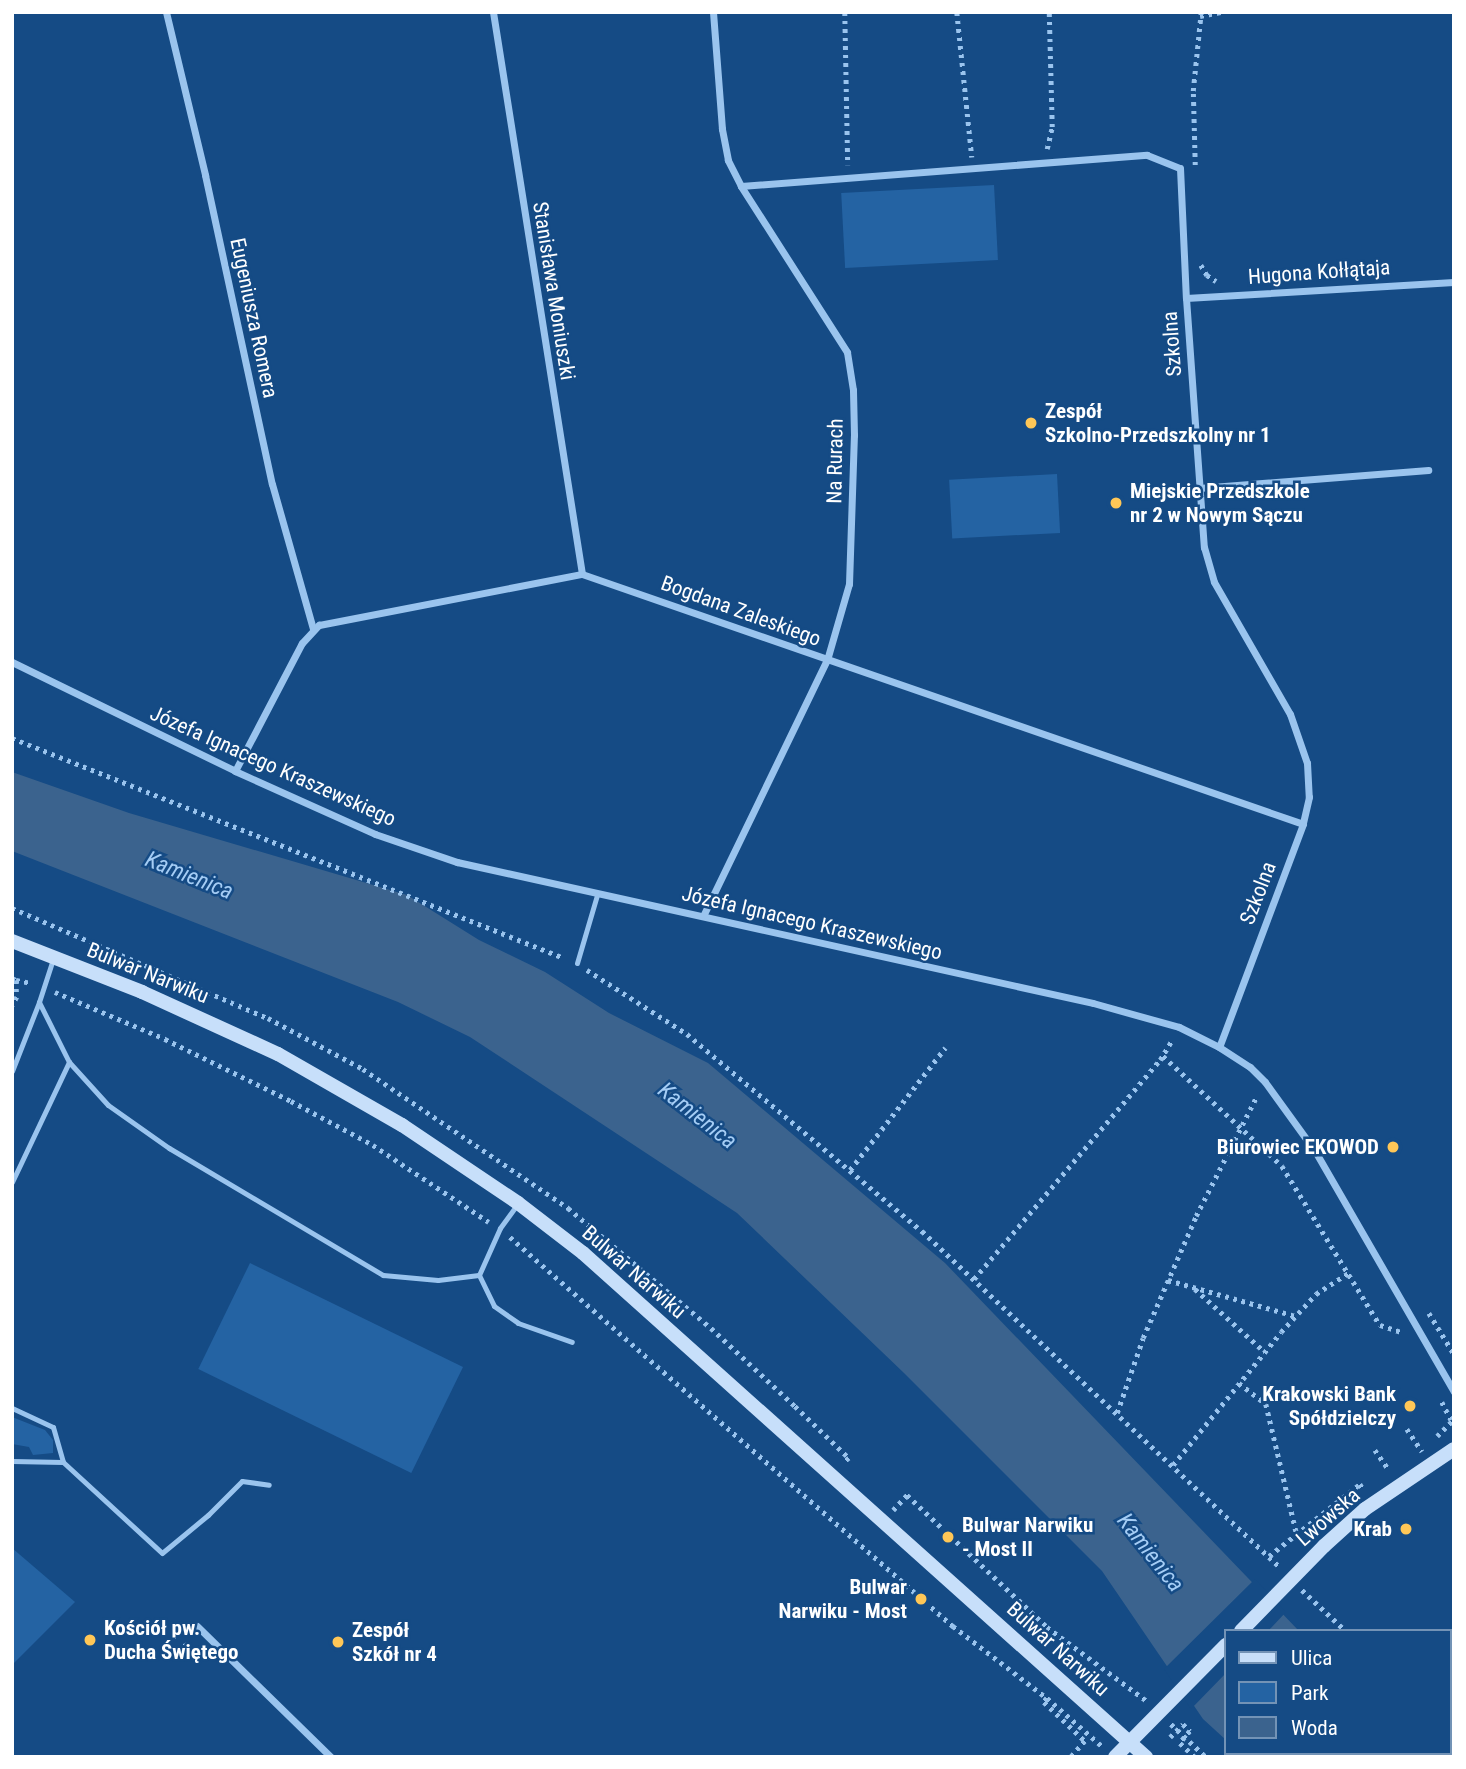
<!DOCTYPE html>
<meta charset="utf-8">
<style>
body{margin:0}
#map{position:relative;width:1466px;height:1769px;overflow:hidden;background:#154b85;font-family:"Roboto Condensed",sans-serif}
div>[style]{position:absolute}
.green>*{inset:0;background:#2463a3;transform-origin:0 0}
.water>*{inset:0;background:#3b638e;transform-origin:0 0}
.pier>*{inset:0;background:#154b85}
.path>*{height:4.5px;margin-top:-2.25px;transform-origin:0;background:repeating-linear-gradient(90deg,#9ac4ee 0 3.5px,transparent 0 8.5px)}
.lane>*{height:5px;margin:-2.5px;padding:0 2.5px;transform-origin:2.5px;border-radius:2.5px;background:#9ac4ee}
.street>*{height:7px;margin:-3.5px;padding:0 3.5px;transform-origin:3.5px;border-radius:3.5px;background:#9ac4ee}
.secondary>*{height:14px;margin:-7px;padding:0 7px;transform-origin:7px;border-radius:7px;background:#c7dffa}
.secondary-bridge>*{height:14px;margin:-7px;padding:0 7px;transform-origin:7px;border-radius:7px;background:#c7dffa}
.dots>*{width:19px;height:19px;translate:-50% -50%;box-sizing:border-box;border:4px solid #154b85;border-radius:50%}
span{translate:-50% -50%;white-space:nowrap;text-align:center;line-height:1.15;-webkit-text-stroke:5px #154b85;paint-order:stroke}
.street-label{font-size:21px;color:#fff}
.poi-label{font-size:21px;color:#fff;font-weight:700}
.left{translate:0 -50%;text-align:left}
.right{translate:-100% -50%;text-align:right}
.water-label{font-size:23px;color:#a5cdf5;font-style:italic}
.frame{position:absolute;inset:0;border:14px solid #fff;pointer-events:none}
.legend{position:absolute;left:1224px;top:1629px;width:228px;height:126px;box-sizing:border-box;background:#154b85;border:2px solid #7393b6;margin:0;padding:9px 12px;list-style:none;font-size:21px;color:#fff}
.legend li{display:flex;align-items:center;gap:14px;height:35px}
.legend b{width:35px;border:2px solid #7393b6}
</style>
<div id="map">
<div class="green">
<div style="left:994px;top:185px;width:75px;height:153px;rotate:87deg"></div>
<div style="left:1057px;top:474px;width:59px;height:108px;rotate:87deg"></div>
<div style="left:250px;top:1263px;width:237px;height:118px;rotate:26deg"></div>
<div style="clip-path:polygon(12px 1417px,45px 1430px,53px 1440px,53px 1453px,33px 1455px,29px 1447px,12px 1444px)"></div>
<div style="clip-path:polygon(12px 1548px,75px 1602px,12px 1665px)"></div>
</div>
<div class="water">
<div style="clip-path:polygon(12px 772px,129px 813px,407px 895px,479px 940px,545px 972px,609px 1013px,708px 1063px,945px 1263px,1299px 1631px,1226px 1631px,1226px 1740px,1203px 1719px,1102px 1571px,904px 1373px,737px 1213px,470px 1037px,398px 1002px,12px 851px)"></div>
<div style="left:1242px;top:1753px;width:175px;height:6px"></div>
</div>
<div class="pier">
<div style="clip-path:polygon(1255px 1579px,1286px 1612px,1268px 1631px,1226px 1631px,1226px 1673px,1191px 1709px,1164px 1669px)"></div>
</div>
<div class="path">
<div style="left:845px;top:12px;width:153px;rotate:88.9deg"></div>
<div style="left:957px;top:12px;width:146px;rotate:84.1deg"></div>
<div style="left:1200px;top:16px;width:21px;rotate:-11deg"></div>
<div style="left:1047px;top:149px;width:23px;rotate:-77deg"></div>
<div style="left:1052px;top:127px;width:115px;rotate:-91.5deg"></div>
<div style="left:1195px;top:165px;width:74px;rotate:-91.5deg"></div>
<div style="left:1193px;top:91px;width:79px;rotate:-84.2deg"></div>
<div style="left:1201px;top:265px;width:12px;rotate:59deg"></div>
<div style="left:1207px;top:275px;width:11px;rotate:34deg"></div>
<div style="left:12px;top:738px;width:594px;rotate:21.73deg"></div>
<div style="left:12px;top:908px;width:279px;rotate:23.3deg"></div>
<div style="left:268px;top:1018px;width:108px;rotate:28.2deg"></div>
<div style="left:363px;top:1069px;width:248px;rotate:34.1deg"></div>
<div style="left:568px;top:1208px;width:187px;rotate:40deg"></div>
<div style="left:711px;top:1328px;width:115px;rotate:42.9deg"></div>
<div style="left:795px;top:1406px;width:75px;rotate:43.9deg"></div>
<div style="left:849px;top:1458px;width:8px;rotate:140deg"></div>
<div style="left:587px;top:970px;width:119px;rotate:32.6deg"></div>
<div style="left:687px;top:1034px;width:307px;rotate:40deg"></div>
<div style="left:922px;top:1231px;width:490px;rotate:43.2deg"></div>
<div style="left:12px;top:978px;width:4px;rotate:27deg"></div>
<div style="left:16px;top:980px;width:17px;rotate:87deg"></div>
<div style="left:17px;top:997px;width:10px;rotate:119deg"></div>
<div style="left:16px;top:980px;width:15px;rotate:11deg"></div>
<div style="left:55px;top:992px;width:120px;rotate:23.1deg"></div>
<div style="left:165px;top:1039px;width:140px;rotate:26.2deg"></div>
<div style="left:291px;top:1101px;width:93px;rotate:28.2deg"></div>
<div style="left:373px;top:1145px;width:139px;rotate:33.6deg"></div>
<div style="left:1163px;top:1056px;width:162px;rotate:42.7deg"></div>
<div style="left:1282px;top:1166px;width:187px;rotate:58.4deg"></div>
<div style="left:1380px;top:1325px;width:22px;rotate:18deg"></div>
<div style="left:850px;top:1170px;width:155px;rotate:-52.1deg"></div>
<div style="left:510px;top:1237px;width:590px;rotate:41.29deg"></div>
<div style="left:953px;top:1626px;width:118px;rotate:37.5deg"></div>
<div style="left:1047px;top:1698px;width:74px;rotate:41.2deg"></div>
<div style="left:974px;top:1279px;width:287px;rotate:-49.7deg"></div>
<div style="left:1160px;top:1060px;width:23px;rotate:-59deg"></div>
<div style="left:1168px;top:1280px;width:132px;rotate:15.8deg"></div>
<div style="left:1195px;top:1289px;width:94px;rotate:42deg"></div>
<div style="left:1429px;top:1313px;width:48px;rotate:58.6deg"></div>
<div style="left:1239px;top:1383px;width:34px;rotate:38deg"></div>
<div style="left:1266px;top:1404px;width:135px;rotate:76.7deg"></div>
<div style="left:1442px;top:1402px;width:20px;rotate:63deg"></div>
<div style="left:1117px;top:1413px;width:79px;rotate:-70.9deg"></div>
<div style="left:1143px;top:1338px;width:133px;rotate:-66.5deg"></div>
<div style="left:1196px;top:1216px;width:135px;rotate:-63.1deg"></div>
<div style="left:1407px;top:1429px;width:27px;rotate:56deg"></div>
<div style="left:1437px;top:1436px;width:24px;rotate:-45deg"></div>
<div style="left:1375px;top:1450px;width:24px;rotate:55deg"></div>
<div style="left:1173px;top:1465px;width:171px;rotate:-50.9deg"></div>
<div style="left:1281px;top:1332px;width:52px;rotate:-47.4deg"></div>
<div style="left:1316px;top:1294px;width:38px;rotate:-33deg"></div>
<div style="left:893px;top:1510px;width:21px;rotate:-47deg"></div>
<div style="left:907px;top:1495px;width:192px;rotate:43.3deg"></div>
<div style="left:1047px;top:1627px;width:124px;rotate:36.5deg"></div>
<div style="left:1269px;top:1556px;width:116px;rotate:-38.4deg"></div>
<div style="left:1360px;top:1484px;width:6px;rotate:59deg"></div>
<div style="left:1302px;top:1590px;width:60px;rotate:43deg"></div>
<div style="left:177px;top:1650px;width:16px;rotate:-30deg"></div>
<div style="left:1047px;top:1698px;width:5px;rotate:127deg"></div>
<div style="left:1044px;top:1702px;width:57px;rotate:43.6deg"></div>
<div style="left:1085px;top:1741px;width:21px;rotate:131deg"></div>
<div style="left:1171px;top:1724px;width:48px;rotate:43.3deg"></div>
<div style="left:1450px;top:1725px;width:5px;rotate:37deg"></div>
<div style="left:1170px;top:1737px;width:18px;rotate:-45deg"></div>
<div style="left:1183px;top:1724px;width:10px;rotate:45deg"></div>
<div style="left:1190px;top:1731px;width:16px;rotate:130deg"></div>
<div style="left:1180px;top:1743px;width:21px;rotate:43deg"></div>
</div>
<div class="lane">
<div style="left:577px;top:963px;width:71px;rotate:-73.6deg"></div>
<div style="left:69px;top:1062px;width:58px;rotate:47.8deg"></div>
<div style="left:108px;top:1105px;width:75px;rotate:35.2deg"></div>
<div style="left:169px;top:1148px;width:249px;rotate:30.7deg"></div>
<div style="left:383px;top:1275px;width:55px;rotate:5.2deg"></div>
<div style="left:438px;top:1280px;width:41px;rotate:-7deg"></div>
<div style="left:479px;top:1275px;width:51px;rotate:-65.9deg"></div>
<div style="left:500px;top:1228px;width:31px;rotate:-54deg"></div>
<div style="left:12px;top:1071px;width:74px;rotate:-68.6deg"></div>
<div style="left:12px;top:1182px;width:133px;rotate:-64.6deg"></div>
<div style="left:69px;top:1062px;width:67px;rotate:-116.6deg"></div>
<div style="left:39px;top:1002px;width:45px;rotate:-72deg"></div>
<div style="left:479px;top:1275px;width:34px;rotate:64deg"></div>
<div style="left:494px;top:1306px;width:29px;rotate:35deg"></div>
<div style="left:518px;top:1323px;width:57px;rotate:19.4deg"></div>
<div style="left:12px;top:1408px;width:45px;rotate:24.9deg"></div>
<div style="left:53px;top:1427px;width:36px;rotate:74deg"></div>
<div style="left:63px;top:1462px;width:134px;rotate:42.6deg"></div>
<div style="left:162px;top:1553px;width:60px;rotate:-39.6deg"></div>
<div style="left:208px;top:1515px;width:48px;rotate:-45deg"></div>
<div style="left:242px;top:1481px;width:27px;rotate:8deg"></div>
<div style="left:12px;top:1461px;width:51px;rotate:1.1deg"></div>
</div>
<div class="street">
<div style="left:166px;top:12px;width:168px;rotate:76.5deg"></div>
<div style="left:205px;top:175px;width:316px;rotate:77.8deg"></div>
<div style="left:272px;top:484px;width:151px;rotate:74.2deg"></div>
<div style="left:493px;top:12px;width:569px;rotate:81deg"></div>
<div style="left:741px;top:186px;width:407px;rotate:-4.4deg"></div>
<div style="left:1147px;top:155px;width:35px;rotate:22deg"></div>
<div style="left:1180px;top:168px;width:130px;rotate:87.4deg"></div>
<div style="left:1186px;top:298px;width:250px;rotate:85.9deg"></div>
<div style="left:1204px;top:547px;width:36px;rotate:74deg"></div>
<div style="left:1214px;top:582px;width:152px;rotate:60.1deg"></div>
<div style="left:1290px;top:714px;width:52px;rotate:70.9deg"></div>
<div style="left:1307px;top:763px;width:34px;rotate:87deg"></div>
<div style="left:1309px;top:797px;width:28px;rotate:103deg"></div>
<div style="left:1303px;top:824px;width:238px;rotate:110.6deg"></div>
<div style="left:1186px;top:298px;width:268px;rotate:-3.4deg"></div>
<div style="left:1199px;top:488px;width:230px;rotate:-4.5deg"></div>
<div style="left:12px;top:662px;width:248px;rotate:26deg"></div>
<div style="left:235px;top:771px;width:154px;rotate:24.2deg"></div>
<div style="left:375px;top:834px;width:87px;rotate:18.9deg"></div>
<div style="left:457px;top:862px;width:651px;rotate:12.5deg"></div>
<div style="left:1093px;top:1003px;width:89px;rotate:15.6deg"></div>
<div style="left:1179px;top:1027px;width:45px;rotate:26.6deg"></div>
<div style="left:1219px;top:1047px;width:37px;rotate:33deg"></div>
<div style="left:1250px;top:1067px;width:21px;rotate:45deg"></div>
<div style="left:1265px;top:1082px;width:85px;rotate:54.1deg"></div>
<div style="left:1315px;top:1151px;width:278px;rotate:60deg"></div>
<div style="left:235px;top:771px;width:144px;rotate:-62.4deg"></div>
<div style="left:302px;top:643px;width:25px;rotate:-47deg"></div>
<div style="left:319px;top:625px;width:268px;rotate:-11deg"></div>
<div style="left:582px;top:574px;width:763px;rotate:19.12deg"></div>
<div style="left:704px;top:914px;width:282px;rotate:-64.2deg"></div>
<div style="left:827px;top:660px;width:79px;rotate:-73.9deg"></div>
<div style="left:849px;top:584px;width:149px;rotate:-88.1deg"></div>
<div style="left:854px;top:435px;width:45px;rotate:-91.3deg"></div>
<div style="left:853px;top:390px;width:38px;rotate:-99deg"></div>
<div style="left:847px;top:352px;width:197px;rotate:-122.6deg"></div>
<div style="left:741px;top:186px;width:29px;rotate:-117deg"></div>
<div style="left:728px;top:160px;width:32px;rotate:-101deg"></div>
<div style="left:722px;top:129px;width:117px;rotate:-94.4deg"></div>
<div style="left:197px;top:1626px;width:187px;rotate:44.4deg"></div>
</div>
<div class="secondary">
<div style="left:12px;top:941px;width:140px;rotate:21.4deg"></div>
<div style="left:142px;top:992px;width:149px;rotate:24.5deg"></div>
<div style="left:278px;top:1054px;width:143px;rotate:29.8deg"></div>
<div style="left:402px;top:1125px;width:140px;rotate:33.9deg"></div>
<div style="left:518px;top:1203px;width:82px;rotate:37.6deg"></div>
<div style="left:583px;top:1253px;width:756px;rotate:41.84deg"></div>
<div style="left:1365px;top:1509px;width:107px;rotate:-34deg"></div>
</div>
<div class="secondary-bridge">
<div style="left:1241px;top:1631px;width:119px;rotate:-45.7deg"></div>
<div style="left:1324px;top:1546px;width:55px;rotate:-42.1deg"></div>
<div style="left:1115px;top:1757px;width:158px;rotate:-45.3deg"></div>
</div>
<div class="dots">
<div style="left:1031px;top:423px;background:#ffc757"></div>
<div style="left:1116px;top:503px;background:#ffc757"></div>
<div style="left:1393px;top:1147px;background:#ffc757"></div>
<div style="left:1410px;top:1406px;background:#ffc757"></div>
<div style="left:1406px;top:1529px;background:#ffc757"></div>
<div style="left:948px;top:1537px;background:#ffc757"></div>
<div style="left:921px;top:1599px;background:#ffc757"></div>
<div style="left:90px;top:1640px;background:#ffc757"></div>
<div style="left:338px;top:1642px;background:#ffc757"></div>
</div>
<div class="street-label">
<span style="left:1319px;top:272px;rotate:-4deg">Hugona Kołłątaja</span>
<span style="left:554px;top:291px;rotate:81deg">Stanisława Moniuszki</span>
<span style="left:254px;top:318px;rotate:78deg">Eugeniusza Romera</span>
<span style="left:1172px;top:344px;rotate:-94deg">Szkolna</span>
<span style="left:835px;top:461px;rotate:-89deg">Na Rurach</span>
<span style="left:741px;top:611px;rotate:20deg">Bogdana Zaleskiego</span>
<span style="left:273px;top:766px;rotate:24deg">Józefa Ignacego Kraszewskiego</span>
<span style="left:1258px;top:893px;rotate:-69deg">Szkolna</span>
<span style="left:812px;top:923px;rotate:13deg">Józefa Ignacego Kraszewskiego</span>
<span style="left:148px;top:973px;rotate:22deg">Bulwar Narwiku</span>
<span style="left:634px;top:1272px;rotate:41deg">Bulwar Narwiku</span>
<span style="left:1328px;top:1517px;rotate:-41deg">Lwowska</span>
<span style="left:1058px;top:1649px;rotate:42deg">Bulwar Narwiku</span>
</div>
<div class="poi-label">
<span class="left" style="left:1045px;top:423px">Zespół<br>Szkolno-Przedszkolny nr 1</span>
<span class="left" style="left:1130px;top:503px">Miejskie Przedszkole<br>nr 2 w Nowym Sączu</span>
<span class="right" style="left:1379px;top:1147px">Biurowiec EKOWOD</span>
<span class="right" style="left:1396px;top:1406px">Krakowski Bank<br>Spółdzielczy</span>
<span class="left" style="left:962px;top:1537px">Bulwar Narwiku<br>- Most II</span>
<span class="right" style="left:1392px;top:1529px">Krab</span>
<span class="right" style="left:907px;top:1599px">Bulwar<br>Narwiku - Most</span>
<span class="left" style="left:104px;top:1640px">Kościół pw.<br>Ducha Świętego</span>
<span class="left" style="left:352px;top:1642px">Zespół<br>Szkół nr 4</span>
</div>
<div class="water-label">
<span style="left:189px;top:876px;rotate:22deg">Kamienica</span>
<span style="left:697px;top:1116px;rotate:38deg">Kamienica</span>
<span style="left:1150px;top:1553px;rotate:52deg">Kamienica</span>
</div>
<div class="frame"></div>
<ul class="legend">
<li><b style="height:9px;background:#c7dffa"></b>Ulica</li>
<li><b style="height:19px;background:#2463a3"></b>Park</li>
<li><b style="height:19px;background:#3b638e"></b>Woda</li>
</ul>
</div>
